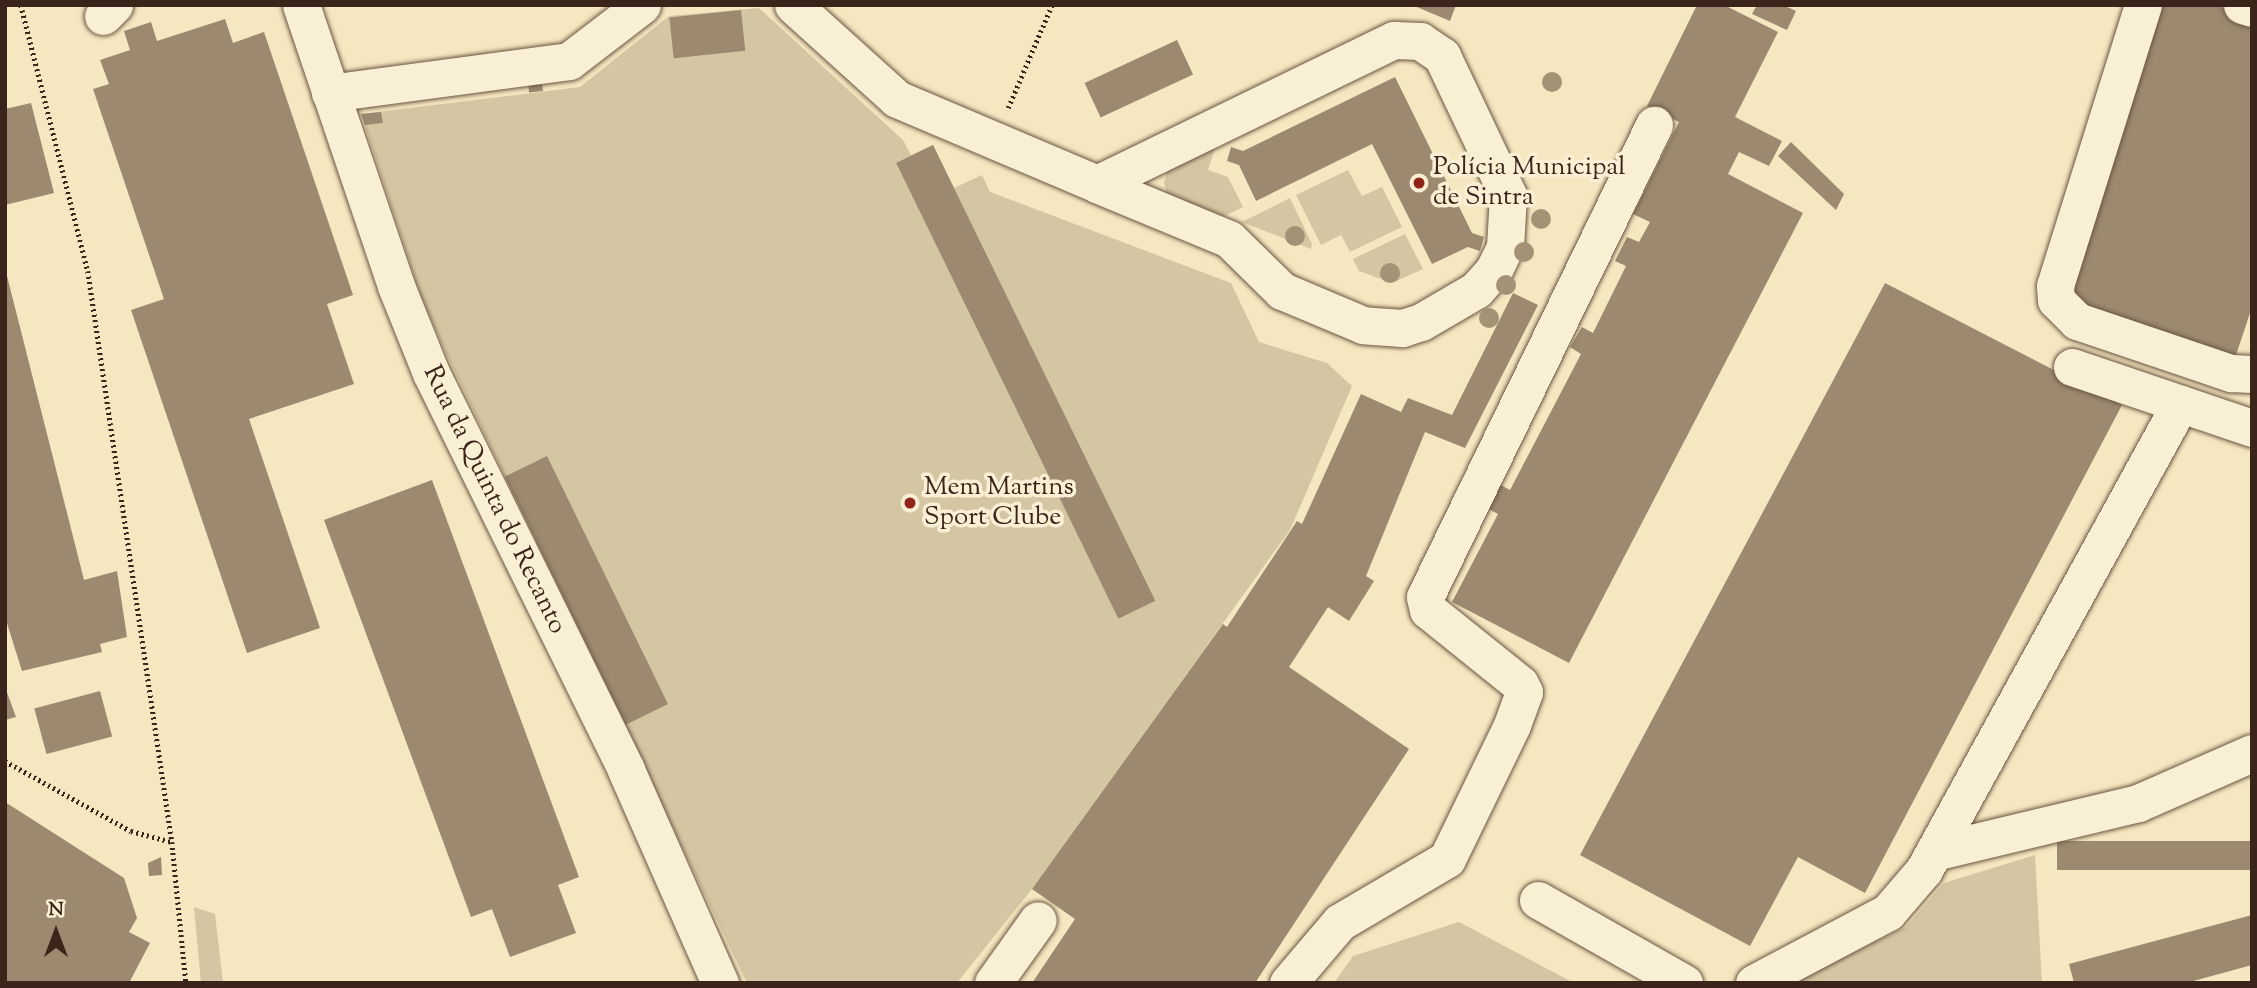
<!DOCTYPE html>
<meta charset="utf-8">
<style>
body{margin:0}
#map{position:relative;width:2257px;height:988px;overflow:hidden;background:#f5e7bf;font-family:"Sorts Mill Goudy",serif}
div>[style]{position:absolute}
.green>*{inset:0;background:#d5c6a3}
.building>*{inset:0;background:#9c8970;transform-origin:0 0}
.path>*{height:4.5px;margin-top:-2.25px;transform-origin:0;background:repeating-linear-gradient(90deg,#3b241a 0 2px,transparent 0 5.5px)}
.roads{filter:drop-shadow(0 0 2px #6a5543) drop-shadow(0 0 2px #6a5543)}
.minor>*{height:37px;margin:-18.5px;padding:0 18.5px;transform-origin:18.5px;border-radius:18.5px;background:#f8efd5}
.trees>*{width:20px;height:20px;margin:-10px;border-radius:50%;background:#a49277}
.dots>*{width:19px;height:19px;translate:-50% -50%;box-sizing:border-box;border:4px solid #f8efd5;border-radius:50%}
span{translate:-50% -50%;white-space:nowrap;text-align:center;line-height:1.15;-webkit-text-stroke:7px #f8efd5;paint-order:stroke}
.poi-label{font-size:26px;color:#3b241a}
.left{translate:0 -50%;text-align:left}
.street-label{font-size:26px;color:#3b241a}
.frame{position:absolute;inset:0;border:7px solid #3b241a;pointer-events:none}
.north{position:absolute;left:21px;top:897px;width:70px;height:70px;-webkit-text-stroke:5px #f8efd5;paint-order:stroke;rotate:0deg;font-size:19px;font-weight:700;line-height:28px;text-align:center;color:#3b241a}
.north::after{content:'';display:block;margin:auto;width:24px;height:32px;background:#3b241a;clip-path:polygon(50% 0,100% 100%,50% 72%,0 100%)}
</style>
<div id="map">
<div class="green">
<div style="clip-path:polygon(759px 8px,903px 140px,911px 155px,933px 145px,954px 188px,982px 175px,990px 192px,1231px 283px,1259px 342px,1327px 363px,1352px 386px,1290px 530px,1032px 889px,957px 983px,747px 983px,447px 355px,421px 296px,361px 114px,580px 87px,669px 16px)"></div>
<div style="clip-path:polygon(1217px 142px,1208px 170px,1228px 177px,1243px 207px,1214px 221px,1167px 194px,1164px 182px,1168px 169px)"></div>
<div style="clip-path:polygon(1348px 170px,1362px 196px,1382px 187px,1402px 227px,1350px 252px,1341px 235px,1321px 245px,1296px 195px)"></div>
<div style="clip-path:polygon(1290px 198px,1312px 244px,1311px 249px,1242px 222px)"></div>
<div style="clip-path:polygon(1405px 234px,1423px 269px,1392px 283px,1359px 271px,1353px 259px)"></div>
<div style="clip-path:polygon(2035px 855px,2042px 983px,1788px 983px,1906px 927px,1944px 883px)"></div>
<div style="clip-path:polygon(194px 907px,215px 914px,223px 983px,201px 983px)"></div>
<div style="clip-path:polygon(1459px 922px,1574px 983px,1334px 983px,1353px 956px)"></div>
</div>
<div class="building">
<div style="clip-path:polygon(1412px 5px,1456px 5px,1450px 21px)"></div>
<div style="clip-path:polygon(1697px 5px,1724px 5px,1778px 32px,1735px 117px,1782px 141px,1769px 166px,1739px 152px,1728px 174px,1803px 213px,1569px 663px,1452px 602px,1498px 514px,1487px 508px,1499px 484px,1510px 490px,1581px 354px,1570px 347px,1582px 327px,1593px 333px,1626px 266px,1615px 261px,1627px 237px,1639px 242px,1650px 222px,1633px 214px,1679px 122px,1647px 106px)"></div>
<div style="clip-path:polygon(1757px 5px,1783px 5px,1796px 11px,1787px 30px,1752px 14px)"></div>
<div style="clip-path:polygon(2162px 5px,2216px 5px,2252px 17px,2252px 307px,2234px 361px,2062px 303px)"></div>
<div style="left:741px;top:10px;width:41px;height:72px;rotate:84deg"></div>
<div style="clip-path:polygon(225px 19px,233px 43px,264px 32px,353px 295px,327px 304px,354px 384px,249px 419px,320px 628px,247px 653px,131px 310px,164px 299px,93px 89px,109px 84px,100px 60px,130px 50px,124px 31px,151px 22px,157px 41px)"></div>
<div style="left:1177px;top:40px;width:38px;height:102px;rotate:65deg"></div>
<div style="clip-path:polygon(1395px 77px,1472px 233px,1484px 237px,1480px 251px,1468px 247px,1432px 264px,1372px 144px,1256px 201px,1239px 165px,1227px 161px,1231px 147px,1243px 151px)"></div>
<div style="left:542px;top:82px;width:9px;height:14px;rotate:84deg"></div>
<div style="clip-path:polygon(31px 103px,54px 193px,5px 205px,5px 109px)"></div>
<div style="clip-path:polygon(381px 112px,383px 123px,365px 125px,361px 114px)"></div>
<div style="clip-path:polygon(1791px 142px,1844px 194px,1836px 210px,1778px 156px)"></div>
<div style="left:933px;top:145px;width:507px;height:41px;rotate:64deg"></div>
<div style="clip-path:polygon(5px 268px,84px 580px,117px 571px,127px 637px,100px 644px,102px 652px,22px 671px,5px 617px)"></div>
<div style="clip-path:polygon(1885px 283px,2122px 405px,1865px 893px,1798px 857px,1750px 946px,1580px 855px)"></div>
<div style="clip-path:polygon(1513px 293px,1538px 305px,1465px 448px,1425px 432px,1366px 576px,1374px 581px,1349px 621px,1328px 607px,1289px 667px,1409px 749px,1255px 983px,1032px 983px,1075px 919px,1032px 889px,1223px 624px,1227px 627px,1297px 521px,1302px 524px,1361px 394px,1401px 412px,1408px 398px,1452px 415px)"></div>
<div style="left:547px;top:456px;width:276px;height:47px;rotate:64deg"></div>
<div style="clip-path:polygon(432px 480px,579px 877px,558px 885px,576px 933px,510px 957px,492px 909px,471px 917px,324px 520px)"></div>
<div style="clip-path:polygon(5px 687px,16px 717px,5px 720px)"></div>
<div style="left:100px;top:691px;width:47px;height:68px;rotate:75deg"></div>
<div style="clip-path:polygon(5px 802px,124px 878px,137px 918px,129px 932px,150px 943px,129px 983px,5px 983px)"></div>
<div style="left:2252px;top:841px;width:29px;height:195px;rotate:90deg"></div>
<div style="clip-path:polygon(161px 857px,162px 875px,149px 876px,148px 863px)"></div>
<div style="clip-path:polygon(2252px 915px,2252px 965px,2186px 983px,2074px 983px,2069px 964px)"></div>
</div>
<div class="path">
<div style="left:21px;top:5px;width:274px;rotate:75.9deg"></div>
<div style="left:88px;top:271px;width:577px;rotate:81.63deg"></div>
<div style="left:1008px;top:108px;width:112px;rotate:-66.9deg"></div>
<div style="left:5px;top:761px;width:144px;rotate:29.1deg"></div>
<div style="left:131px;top:831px;width:42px;rotate:15deg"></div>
<div style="left:172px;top:842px;width:142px;rotate:84.3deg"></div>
</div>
<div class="roads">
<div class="minor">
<div style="left:301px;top:5px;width:297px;rotate:71.3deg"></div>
<div style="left:396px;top:286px;width:94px;rotate:68.1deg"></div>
<div style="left:431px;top:373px;width:442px;rotate:63.8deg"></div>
<div style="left:626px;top:770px;width:233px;rotate:66.2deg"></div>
<div style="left:793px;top:5px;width:140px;rotate:42.1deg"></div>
<div style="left:897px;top:99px;width:217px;rotate:23deg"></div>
<div style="left:2143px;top:5px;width:294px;rotate:107.4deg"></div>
<div style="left:2055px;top:286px;width:14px;rotate:86deg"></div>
<div style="left:2056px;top:300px;width:30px;rotate:45deg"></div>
<div style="left:2077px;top:321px;width:163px;rotate:18.7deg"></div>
<div style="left:2231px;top:373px;width:21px;rotate:3deg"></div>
<div style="left:2242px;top:5px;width:10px;rotate:17deg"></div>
<div style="left:103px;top:16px;width:16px;rotate:-45deg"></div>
<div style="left:1394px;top:40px;width:26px;rotate:2deg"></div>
<div style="left:1420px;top:41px;width:27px;rotate:34deg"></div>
<div style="left:1442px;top:56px;width:154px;rotate:64.6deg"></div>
<div style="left:1508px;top:195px;width:52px;rotate:93.3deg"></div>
<div style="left:1505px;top:247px;width:25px;rotate:116deg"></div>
<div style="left:1494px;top:270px;width:27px;rotate:132deg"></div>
<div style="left:1476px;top:290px;width:64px;rotate:149.8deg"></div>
<div style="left:1421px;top:322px;width:20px;rotate:162deg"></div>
<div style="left:1402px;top:328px;width:39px;rotate:-176deg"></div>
<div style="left:1363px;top:325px;width:88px;rotate:-157.2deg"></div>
<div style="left:1282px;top:291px;width:74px;rotate:-135.5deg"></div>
<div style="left:1229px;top:239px;width:143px;rotate:-157.4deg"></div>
<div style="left:1097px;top:184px;width:330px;rotate:-25.9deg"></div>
<div style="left:330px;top:93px;width:241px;rotate:-7.6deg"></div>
<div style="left:569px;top:61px;width:92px;rotate:-37.5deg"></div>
<div style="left:2072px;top:367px;width:190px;rotate:18.7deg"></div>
<div style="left:1934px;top:852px;width:210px;rotate:-13.5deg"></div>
<div style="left:2138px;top:803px;width:124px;rotate:-23.7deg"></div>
<div style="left:1538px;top:900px;width:168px;rotate:29.6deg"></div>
<div style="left:993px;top:983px;width:77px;rotate:-54.5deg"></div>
<div style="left:1288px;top:983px;width:80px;rotate:-49.6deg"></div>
<div style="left:1340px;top:922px;width:124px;rotate:-30.5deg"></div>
<div style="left:1447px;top:859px;width:149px;rotate:-64.1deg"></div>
<div style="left:1512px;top:725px;width:35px;rotate:-70deg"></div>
<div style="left:1524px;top:692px;width:9px;rotate:-117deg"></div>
<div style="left:1520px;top:684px;width:118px;rotate:-141.2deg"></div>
<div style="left:1428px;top:610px;width:13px;rotate:-103deg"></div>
<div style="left:1425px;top:597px;width:525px;rotate:-64.12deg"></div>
<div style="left:1754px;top:983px;width:152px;rotate:-27.9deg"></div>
<div style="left:1888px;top:912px;width:55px;rotate:-49.4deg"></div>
<div style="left:1924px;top:870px;width:532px;rotate:-61.22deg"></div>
</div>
</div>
<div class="trees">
<div style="left:1552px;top:82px"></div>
<div style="left:1541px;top:219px"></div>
<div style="left:1295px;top:236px"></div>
<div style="left:1524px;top:252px"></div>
<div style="left:1390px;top:273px"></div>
<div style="left:1506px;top:285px"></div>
<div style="left:1489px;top:318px"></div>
</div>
<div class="dots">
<div style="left:1419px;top:183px;background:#8f2418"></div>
<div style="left:910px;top:503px;background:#8f2418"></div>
</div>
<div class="poi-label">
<span class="left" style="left:1433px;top:183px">Polícia Municipal<br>de Sintra</span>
<span class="left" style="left:924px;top:503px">Mem Martins<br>Sport Clube</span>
</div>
<div class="street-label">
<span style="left:494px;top:500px;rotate:64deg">Rua da Quinta do Recanto</span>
</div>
<div class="frame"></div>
<div class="north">N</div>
</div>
